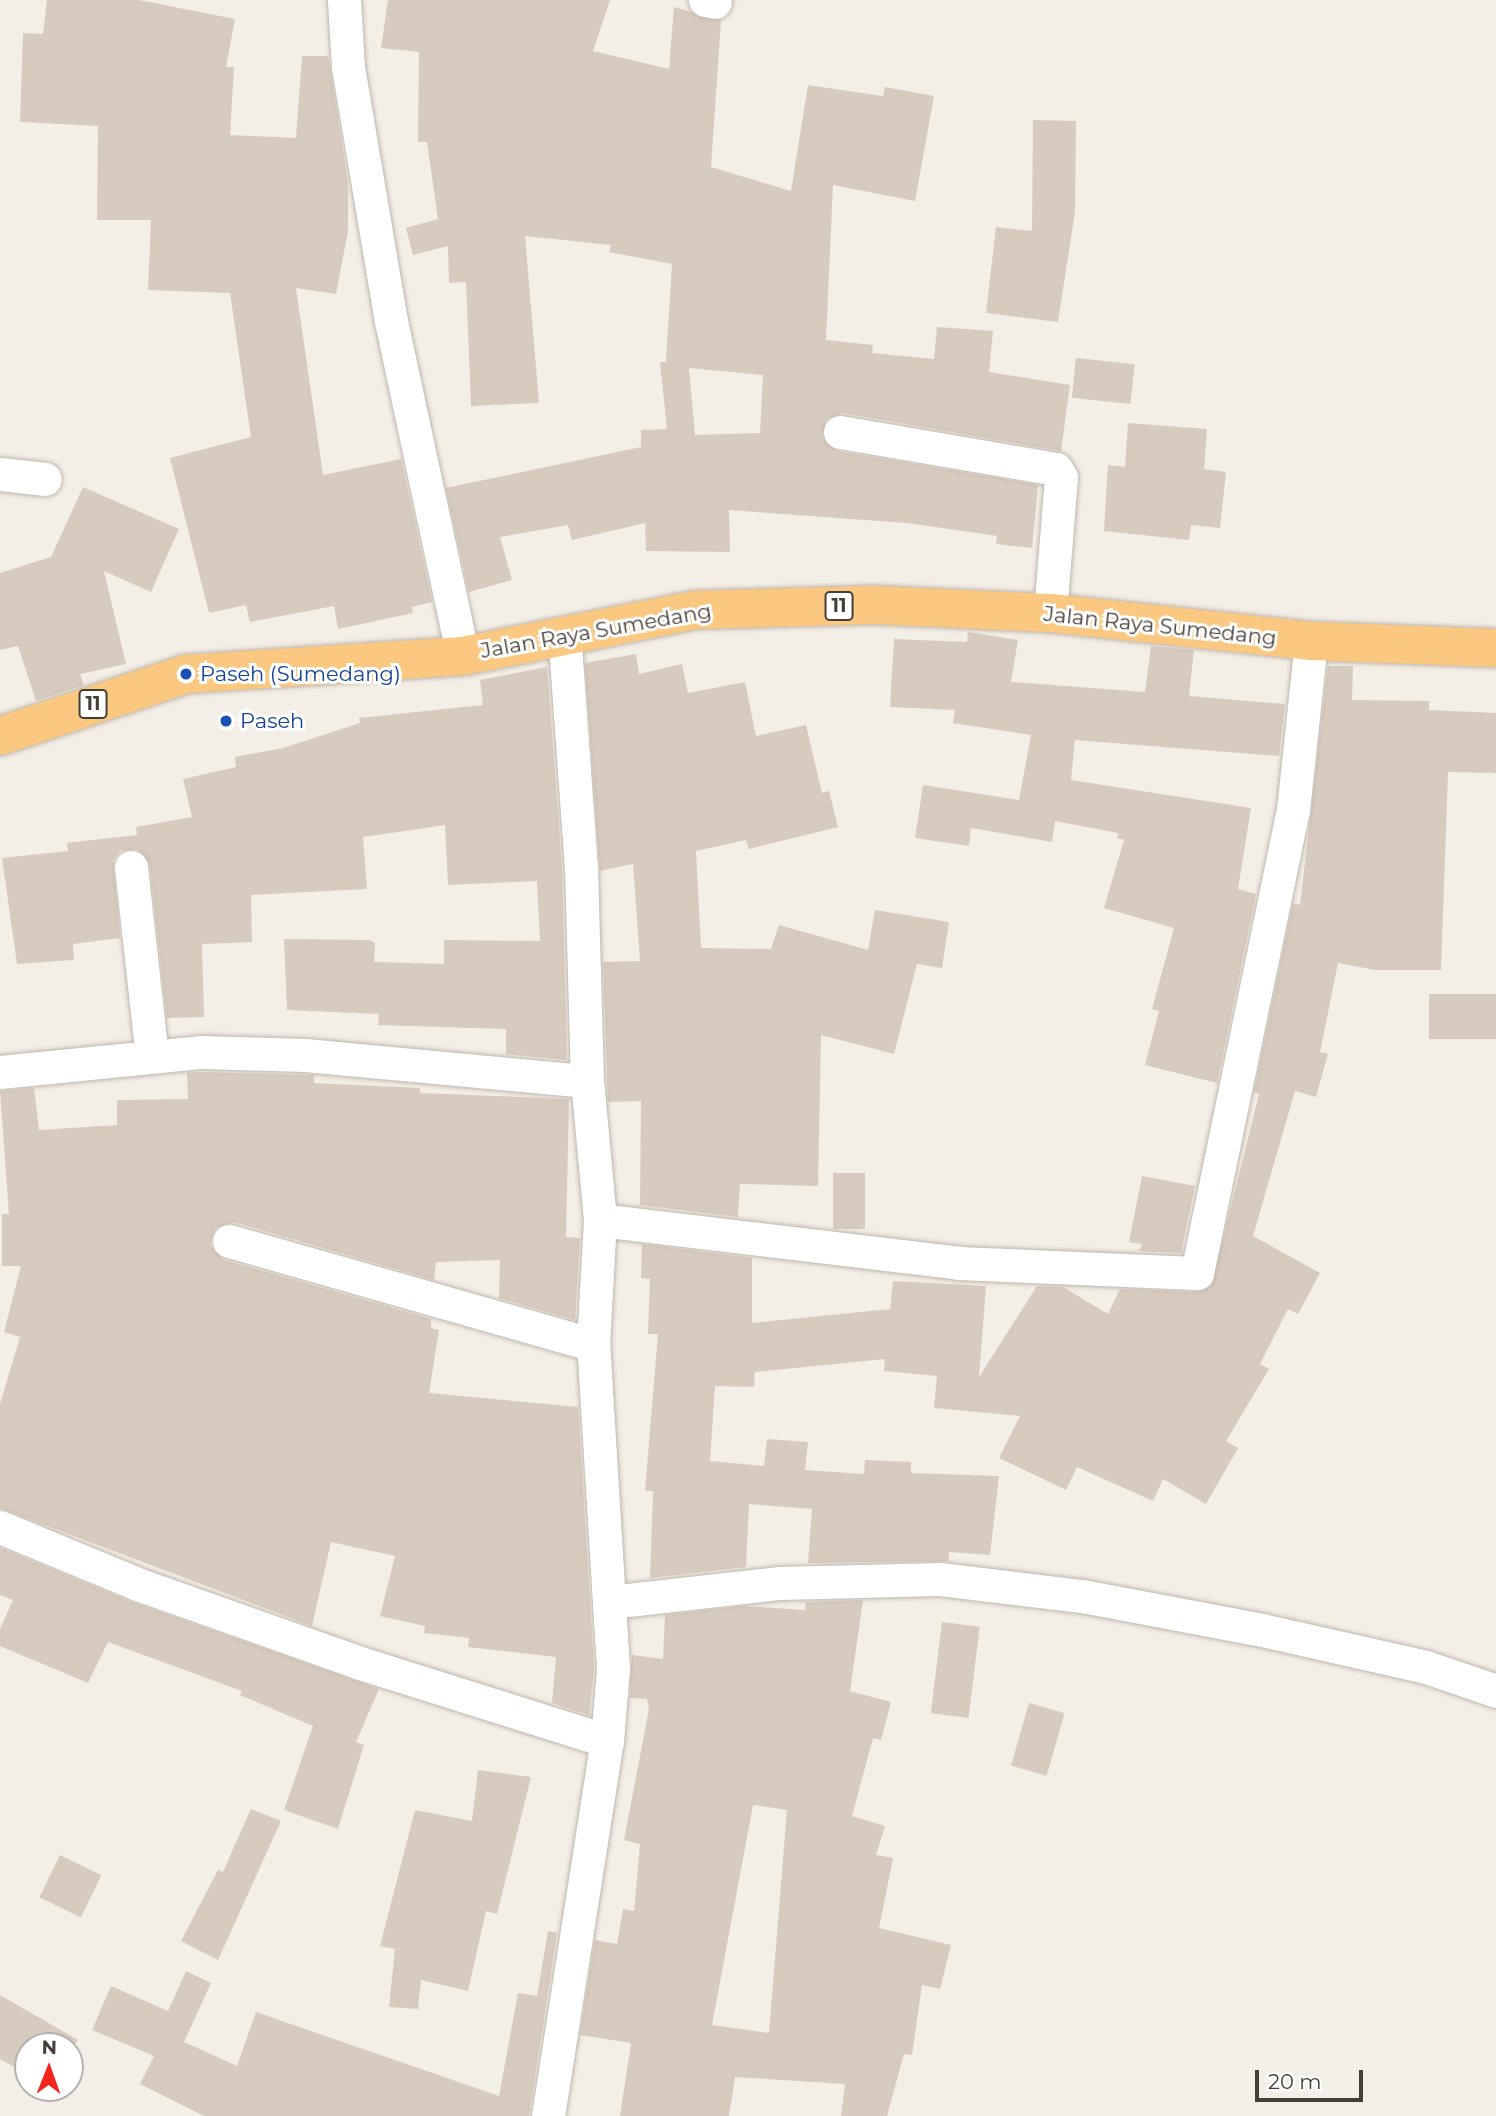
<!DOCTYPE html>
<style>
body{margin:0}
#map{position:relative;width:1496px;height:2116px;overflow:hidden;background:#f3eee6;font-family:Montserrat,sans-serif}
div>[style]{position:absolute}
.building>*{inset:0;background:#d7cbbf;transform-origin:0 0}
.roads{filter:drop-shadow(0 0 2px #c1b7ac) drop-shadow(0 0 2px #c1b7ac)}
.minor>*{height:33px;margin:-16.5px;padding:0 16.5px;transform-origin:16.5px;border-radius:16.5px;background:#fff}
.trunk>*{height:38px;margin:-19px;padding:0 19px;transform-origin:19px;border-radius:19px;background:#fac881}
.dots>*{width:19px;height:19px;translate:-50% -50%;box-sizing:border-box;border:4px solid #fff;border-radius:50%}
span{translate:-50% -50%;white-space:nowrap;text-align:center;line-height:1.15;-webkit-text-stroke:6px #fff;paint-order:stroke}
.shield-label span{padding:2px 5px;background:#fff;border:2px solid;border-radius:5px;-webkit-text-stroke-width:0}
.shield-label{font-size:19px;color:#453e36;font-weight:700}
.street-label{font-size:21px;color:#453e36}
.transit-label{font-size:21px;color:#164399}
.left{translate:0 -50%;text-align:left}
.north{position:absolute;left:14px;top:2032px;width:70px;height:70px;box-sizing:border-box;background:#fff;border:2px solid #b5b2af;border-radius:50%;rotate:1deg;font-size:19px;font-weight:700;line-height:28px;text-align:center;color:#453e36}
.north::after{content:'';display:block;margin:auto;width:24px;height:32px;background:#f3261d;clip-path:polygon(50% 0,100% 100%,50% 72%,0 100%)}
.scale{position:absolute;left:1255px;top:2070px;width:108px;height:32px;box-sizing:border-box;border:4px solid #453e36;border-top:0;padding-left:9px;font-size:21px;line-height:24px;white-space:nowrap;color:#453e36;-webkit-text-stroke:5px #fff;paint-order:stroke}
</style>
<div id="map">
<div class="building">
<div style="clip-path:polygon(47px 0,139px 0,235px 19px,226px 67px,234px 67px,230px 135px,296px 138px,302px 56px,328px 56px,348px 183px,348px 231px,336px 294px,296px 288px,323px 475px,401px 459px,432px 602px,412px 607px,413px 613px,338px 629px,334px 606px,250px 622px,246px 605px,209px 613px,170px 458px,251px 437px,230px 293px,148px 290px,151px 220px,97px 220px,98px 126px,20px 122px,23px 33px,43px 34px)"></div>
<div style="clip-path:polygon(evenodd,388px 0,610px 0,593px 51px,669px 69px,674px 7px,721px 20px,711px 167px,791px 191px,808px 85px,883px 96px,885px 87px,934px 96px,915px 201px,833px 185px,826px 340px,873px 345px,872px 353px,934px 359px,937px 327px,993px 331px,989px 372px,1070px 385px,1061px 451px,843px 413px,826px 419px,822px 438px,837px 451px,1038px 485px,1032px 548px,996px 544px,997px 536px,907px 523px,729px 510px,730px 552px,646px 551px,645px 523px,572px 540px,568px 525px,500px 537px,512px 580px,469px 592px,446px 488px,641px 447px,641px 430px,667px 429px,660px 362px,666px 362px,672px 264px,609px 252px,611px 245px,525px 236px,539px 403px,471px 406px,466px 282px,449px 283px,448px 246px,413px 255px,406px 228px,438px 219px,427px 142px,418px 142px,419px 52px,381px 48px,388px 0,689px 368px,763px 375px,760px 433px,695px 435px,689px 368px)"></div>
<div style="clip-path:polygon(1033px 120px,1076px 121px,1075px 212px,1058px 322px,986px 313px,996px 227px,1032px 231px)"></div>
<div style="left:1076px;top:358px;width:59px;height:40px;rotate:6deg"></div>
<div style="clip-path:polygon(1128px 423px,1207px 429px,1204px 469px,1226px 472px,1220px 528px,1191px 525px,1189px 540px,1104px 531px,1108px 465px,1125px 467px)"></div>
<div style="clip-path:polygon(83px 487px,179px 529px,151px 592px,104px 571px,126px 664px,80px 674px,84px 685px,36px 701px,18px 646px,0 650px,0 573px,51px 557px)"></div>
<div style="clip-path:polygon(968px 632px,1018px 640px,1011px 682px,1145px 692px,1151px 646px,1194px 650px,1189px 696px,1285px 704px,1279px 756px,1075px 740px,1071px 780px,1251px 808px,1238px 889px,1256px 894px,1217px 1083px,1145px 1065px,1159px 1011px,1152px 1009px,1174px 928px,1104px 908px,1124px 840px,1117px 838px,1118px 833px,1055px 821px,1052px 842px,971px 828px,969px 846px,915px 838px,923px 785px,1019px 800px,1031px 735px,953px 723px,955px 710px,890px 707px,894px 639px,967px 642px)"></div>
<div style="clip-path:polygon(636px 654px,639px 674px,682px 664px,688px 693px,745px 682px,756px 736px,806px 725px,822px 793px,829px 791px,838px 827px,749px 849px,746px 840px,696px 851px,701px 948px,771px 949px,779px 925px,868px 950px,875px 910px,949px 922px,942px 968px,917px 964px,894px 1054px,821px 1035px,818px 1186px,740px 1184px,738px 1217px,640px 1205px,641px 1101px,608px 1102px,603px 962px,640px 961px,633px 864px,600px 871px,585px 663px)"></div>
<div style="clip-path:polygon(1328px 666px,1353px 666px,1352px 700px,1429px 701px,1429px 710px,1496px 713px,1496px 773px,1448px 772px,1441px 970px,1375px 970px,1338px 963px,1320px 1052px,1328px 1054px,1316px 1097px,1295px 1091px,1253px 1236px,1320px 1273px,1298px 1314px,1288px 1309px,1260px 1364px,1269px 1369px,1226px 1441px,1238px 1448px,1206px 1504px,1163px 1479px,1153px 1501px,1077px 1467px,1066px 1490px,999px 1458px,1020px 1416px,934px 1408px,937px 1376px,884px 1371px,885px 1359px,755px 1372px,754px 1387px,715px 1386px,710px 1461px,764px 1466px,767px 1439px,808px 1442px,805px 1470px,864px 1474px,865px 1460px,911px 1462px,911px 1473px,999px 1476px,990px 1555px,949px 1552px,949px 1561px,808px 1563px,812px 1509px,749px 1504px,746px 1567px,650px 1578px,653px 1491px,645px 1491px,658px 1334px,648px 1334px,650px 1279px,641px 1278px,642px 1244px,752px 1258px,752px 1323px,890px 1309px,893px 1281px,986px 1286px,979px 1377px,1037px 1286px,1063px 1287px,1108px 1314px,1120px 1289px,1196px 1292px,1212px 1284px,1259px 1094px,1254px 1092px,1293px 903px,1300px 905px)"></div>
<div style="clip-path:polygon(547px 667px,562px 869px,567px 1060px,506px 1054px,506px 1029px,378px 1025px,379px 1014px,287px 1010px,284px 939px,370px 940px,375px 943px,374px 962px,444px 964px,444px 940px,540px 941px,537px 881px,448px 885px,445px 825px,363px 837px,367px 889px,251px 895px,252px 942px,202px 944px,204px 1017px,167px 1018px,150px 865px,138px 849px,120px 851px,113px 860px,120px 938px,73px 944px,74px 960px,17px 964px,2px 858px,68px 851px,67px 843px,137px 835px,136px 827px,192px 817px,183px 779px,236px 767px,235px 757px,283px 748px,360px 723px,359px 718px,483px 705px,480px 680px)"></div>
<div style="left:1429px;top:994px;width:67px;height:45px"></div>
<div style="clip-path:polygon(198px 1072px,314px 1075px,314px 1083px,420px 1088px,420px 1093px,569px 1099px,566px 1237px,580px 1238px,575px 1320px,499px 1298px,500px 1260px,436px 1262px,434px 1280px,234px 1222px,215px 1228px,210px 1245px,224px 1260px,431px 1319px,431px 1328px,439px 1330px,429px 1393px,578px 1407px,594px 1668px,589px 1715px,552px 1703px,556px 1657px,468px 1647px,469px 1638px,424px 1633px,425px 1626px,380px 1616px,395px 1556px,331px 1542px,312px 1626px,0 1508px,0 1404px,20px 1337px,4px 1332px,21px 1266px,2px 1266px,2px 1214px,9px 1214px,0 1091px,34px 1088px,39px 1130px,117px 1125px,117px 1100px,188px 1099px,187px 1073px)"></div>
<div style="left:833px;top:1173px;width:32px;height:56px"></div>
<div style="clip-path:polygon(1142px 1176px,1195px 1186px,1181px 1253px,1139px 1251px,1142px 1244px,1129px 1242px)"></div>
<div style="clip-path:polygon(0 1548px,134px 1603px,379px 1689px,356px 1742px,364px 1745px,338px 1829px,284px 1810px,313px 1726px,240px 1695px,242px 1691px,108px 1642px,88px 1683px,0 1646px,0 1629px,13px 1600px,0 1595px)"></div>
<div style="clip-path:polygon(evenodd,863px 1600px,850px 1691px,891px 1702px,881px 1740px,873px 1738px,852px 1816px,885px 1826px,876px 1855px,893px 1858px,879px 1928px,951px 1945px,940px 1989px,922px 1985px,912px 2055px,904px 2054px,887px 2116px,841px 2116px,845px 2084px,735px 2077px,729px 2116px,620px 2116px,631px 2043px,580px 2035px,595px 1940px,617px 1944px,623px 1909px,634px 1911px,640px 1844px,624px 1840px,649px 1709px,647px 1699px,630px 1698px,632px 1655px,663px 1659px,665px 1615px,744px 1606px,805px 1610px,806px 1602px,863px 1600px,753px 1805px,787px 1810px,769px 2033px,712px 2025px,753px 1805px)"></div>
<div style="left:942px;top:1622px;width:38px;height:92px;rotate:7deg"></div>
<div style="left:1029px;top:1703px;width:37px;height:65px;rotate:16deg"></div>
<div style="clip-path:polygon(478px 1770px,531px 1777px,497px 1914px,486px 1911px,468px 1991px,421px 1980px,418px 2009px,389px 2007px,395px 1949px,380px 1946px,415px 1810px,472px 1821px)"></div>
<div style="clip-path:polygon(251px 1809px,281px 1821px,218px 1960px,181px 1941px,218px 1870px,223px 1872px)"></div>
<div style="left:60px;top:1855px;width:46px;height:47px;rotate:26deg"></div>
<div style="clip-path:polygon(548px 1931px,557px 1933px,529px 2116px,204px 2116px,140px 2084px,154px 2056px,92px 2030px,111px 1986px,168px 2011px,186px 1971px,211px 1983px,184px 2042px,237px 2066px,256px 2012px,499px 2096px,518px 1993px,537px 1996px)"></div>
<div style="clip-path:polygon(0 1995px,78px 2040px,70px 2054px,70px 2046px,28px 2046px,28px 2075px,0 2059px)"></div>
</div>
<div class="roads">
<div class="minor">
<div style="left:344px;top:0;width:67px;rotate:86.6deg"></div>
<div style="left:348px;top:67px;width:258px;rotate:80.4deg"></div>
<div style="left:391px;top:321px;width:343px;rotate:77.9deg"></div>
<div style="left:705px;top:0;width:10px;rotate:11deg"></div>
<div style="left:840px;top:432px;width:219px;rotate:9.7deg"></div>
<div style="left:1056px;top:469px;width:9px;rotate:58deg"></div>
<div style="left:1061px;top:477px;width:136px;rotate:94.6deg"></div>
<div style="left:0;top:474px;width:45px;rotate:6.3deg"></div>
<div style="left:131px;top:867px;width:191px;rotate:83.7deg"></div>
<div style="left:0;top:1072px;width:203px;rotate:-5.7deg"></div>
<div style="left:202px;top:1052px;width:103px;rotate:1.7deg"></div>
<div style="left:305px;top:1055px;width:283px;rotate:5.3deg"></div>
<div style="left:600px;top:1220px;width:361px;rotate:6.8deg"></div>
<div style="left:958px;top:1263px;width:239px;rotate:2.4deg"></div>
<div style="left:1197px;top:1273px;width:473px;rotate:-78.3deg"></div>
<div style="left:1293px;top:810px;width:170px;rotate:-83.9deg"></div>
<div style="left:229px;top:1241px;width:379px;rotate:15.9deg"></div>
<div style="left:0;top:1527px;width:152px;rotate:22.5deg"></div>
<div style="left:140px;top:1585px;width:233px;rotate:19.5deg"></div>
<div style="left:360px;top:1663px;width:259px;rotate:17.5deg"></div>
<div style="left:610px;top:1602px;width:171px;rotate:-6.4deg"></div>
<div style="left:780px;top:1583px;width:160px;rotate:-1.4deg"></div>
<div style="left:940px;top:1579px;width:149px;rotate:6.9deg"></div>
<div style="left:1088px;top:1597px;width:177px;rotate:10.7deg"></div>
<div style="left:1262px;top:1630px;width:168px;rotate:12.7deg"></div>
<div style="left:1426px;top:1667px;width:74px;rotate:18.9deg"></div>
<div style="left:548px;top:2116px;width:380px;rotate:-81.1deg"></div>
<div style="left:607px;top:1741px;width:73px;rotate:-85.3deg"></div>
<div style="left:613px;top:1668px;width:324px;rotate:-93.5deg"></div>
<div style="left:593px;top:1345px;width:125px;rotate:-86.8deg"></div>
<div style="left:600px;top:1220px;width:140px;rotate:-95.3deg"></div>
<div style="left:587px;top:1081px;width:213px;rotate:-91.6deg"></div>
<div style="left:581px;top:868px;width:236px;rotate:-94.1deg"></div>
</div>
<div class="trunk">
<div style="left:0;top:736px;width:196px;rotate:-18.4deg"></div>
<div style="left:186px;top:674px;width:278px;rotate:-3.7deg"></div>
<div style="left:463px;top:656px;width:237px;rotate:-11.2deg"></div>
<div style="left:695px;top:610px;width:178px;rotate:-1.6deg"></div>
<div style="left:873px;top:605px;width:177px;rotate:2.6deg"></div>
<div style="left:1050px;top:613px;width:262px;rotate:6.1deg"></div>
<div style="left:1311px;top:641px;width:185px;rotate:2.2deg"></div>
</div>
</div>
<div class="dots">
<div style="left:186px;top:674px;background:#1a4fb4"></div>
<div style="left:226px;top:721px;background:#1a4fb4"></div>
</div>
<div class="shield-label">
<span style="left:839px;top:606px">11</span>
<span style="left:93px;top:704px">11</span>
</div>
<div class="street-label">
<span style="left:1160px;top:626px;rotate:6deg">Jalan Raya Sumedang</span>
<span style="left:596px;top:631px;rotate:-10deg">Jalan Raya Sumedang</span>
</div>
<div class="transit-label">
<span class="left" style="left:200px;top:674px">Paseh (Sumedang)</span>
<span class="left" style="left:240px;top:721px">Paseh</span>
</div>
<div class="north">N</div>
<div class="scale">20 m</div>
</div>
